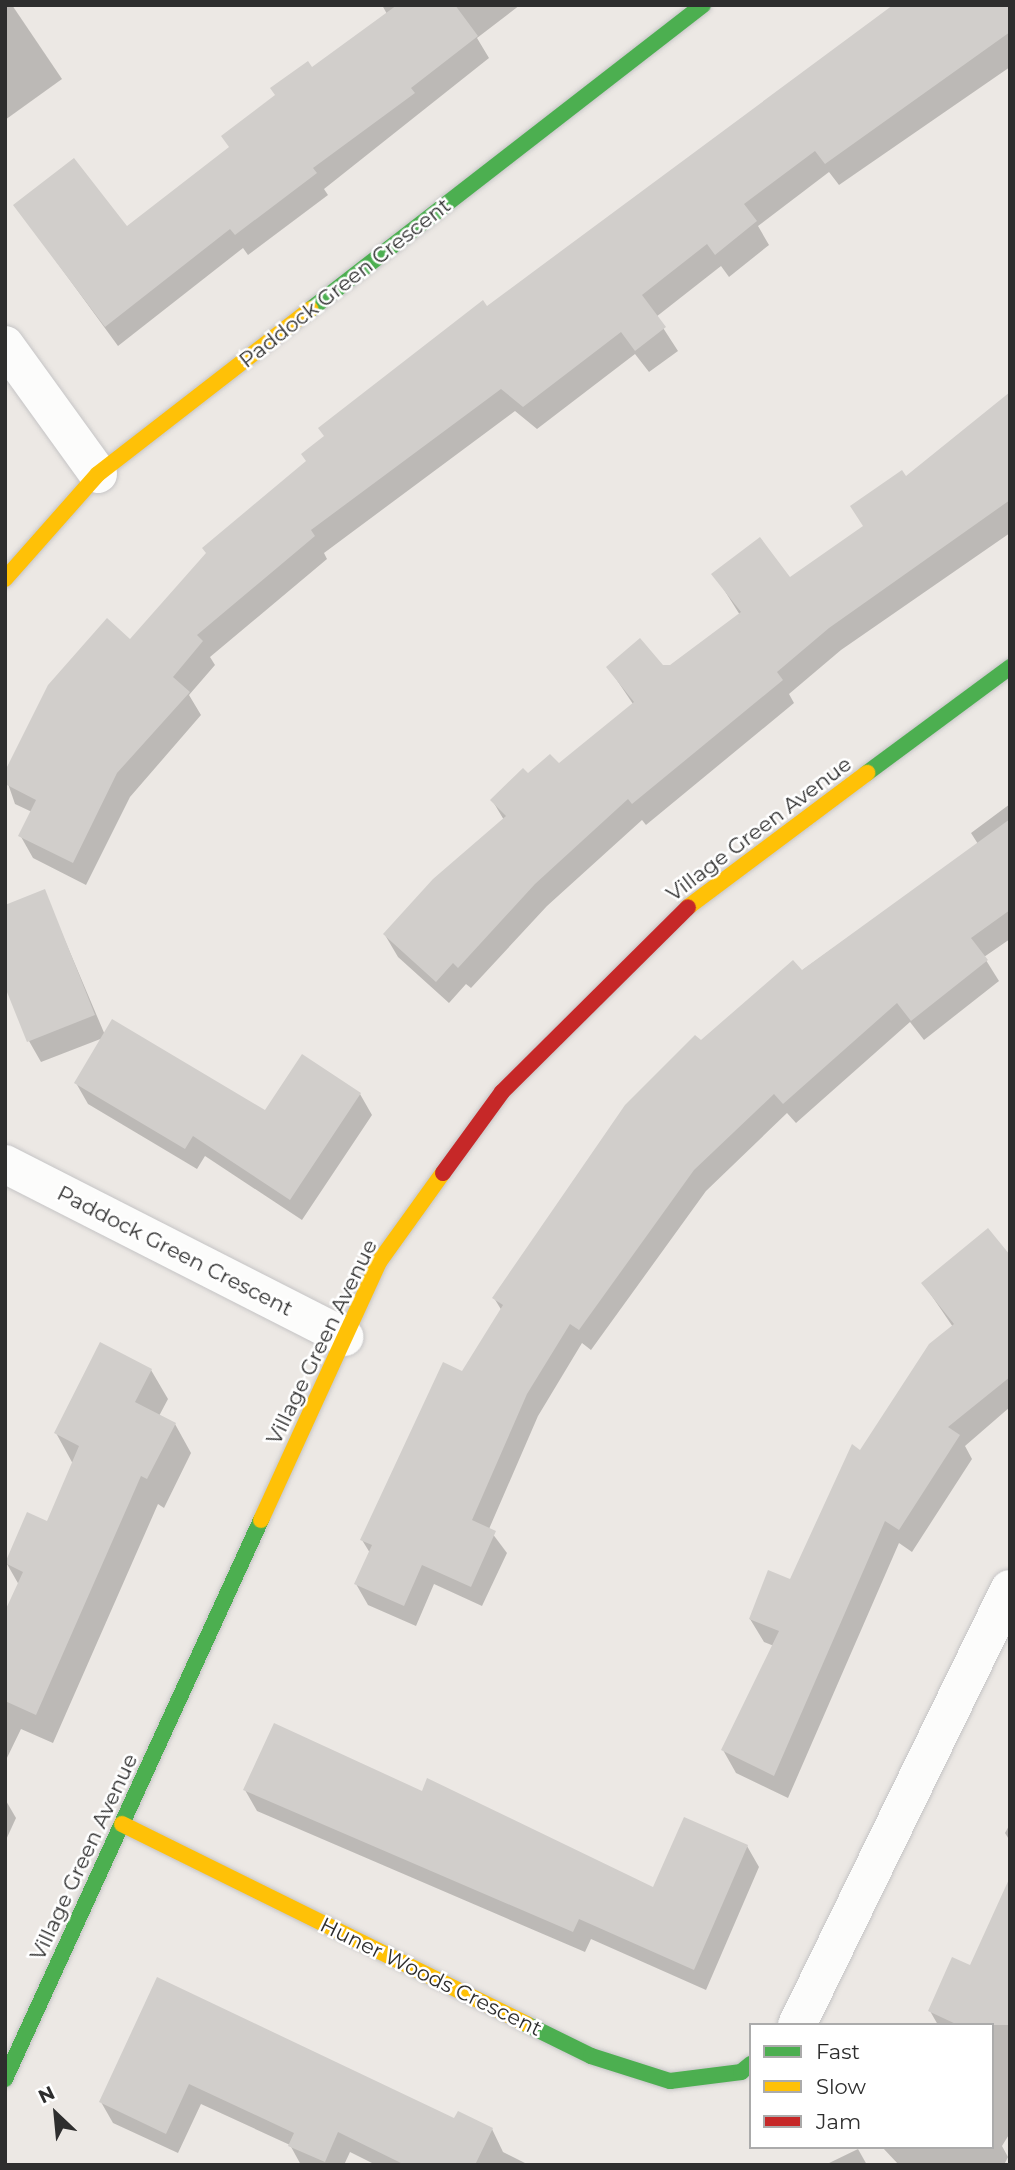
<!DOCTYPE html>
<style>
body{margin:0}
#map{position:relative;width:1015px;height:2170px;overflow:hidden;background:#ece8e4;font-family:Montserrat,sans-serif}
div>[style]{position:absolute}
.shadow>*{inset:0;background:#0003}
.building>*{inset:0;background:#d1cecb}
.roads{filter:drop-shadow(0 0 2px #c5c4c5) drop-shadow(0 0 2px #c5c4c5)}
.street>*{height:38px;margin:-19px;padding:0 19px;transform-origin:19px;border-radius:19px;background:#fcfcfb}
.fast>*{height:16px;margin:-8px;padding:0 8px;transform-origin:8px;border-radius:8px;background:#4caf50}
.slow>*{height:16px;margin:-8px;padding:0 8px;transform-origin:8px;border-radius:8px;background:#ffc107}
.jam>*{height:16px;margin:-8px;padding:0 8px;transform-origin:8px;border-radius:8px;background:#c62828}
span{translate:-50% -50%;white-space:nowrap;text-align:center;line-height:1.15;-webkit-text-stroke:5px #fff;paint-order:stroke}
.street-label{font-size:21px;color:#2e2e2e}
.frame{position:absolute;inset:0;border:7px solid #2e2e2e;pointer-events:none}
.legend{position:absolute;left:749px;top:2023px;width:245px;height:126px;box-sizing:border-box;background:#fff;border:2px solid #ababab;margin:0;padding:9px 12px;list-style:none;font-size:21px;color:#2e2e2e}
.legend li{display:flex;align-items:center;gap:14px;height:35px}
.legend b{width:35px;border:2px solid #ababab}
.north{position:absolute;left:21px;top:2079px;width:70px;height:70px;-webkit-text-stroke:5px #fff;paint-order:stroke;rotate:334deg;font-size:19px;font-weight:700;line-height:28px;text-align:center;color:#2e2e2e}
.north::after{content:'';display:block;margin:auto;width:24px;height:32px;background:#2e2e2e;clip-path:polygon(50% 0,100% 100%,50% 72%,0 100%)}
</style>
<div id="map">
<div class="shadow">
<div style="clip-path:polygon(5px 5px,12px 5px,62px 79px,5px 120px)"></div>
<div style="clip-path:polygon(382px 5px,520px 5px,477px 38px,489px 58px,324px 189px,328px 195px,248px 255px,243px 248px,118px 346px,15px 205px,126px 229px,230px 148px,312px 69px,387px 14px)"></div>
<div style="clip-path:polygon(1010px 5px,1010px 67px,839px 185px,829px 172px,758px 226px,769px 245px,729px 277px,721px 266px,656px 317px,678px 351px,649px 372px,635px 354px,537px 429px,515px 411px,324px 553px,327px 559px,210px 657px,215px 665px,189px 695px,201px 715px,130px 797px,86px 885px,33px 858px,20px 835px,32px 812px,15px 804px,5px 775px,131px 641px,487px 308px)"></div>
<div style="clip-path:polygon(1010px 399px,1010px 533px,841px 650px,789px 694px,794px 703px,646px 825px,642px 820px,547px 906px,471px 988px,466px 984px,449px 1003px,398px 957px,385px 935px,504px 820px,492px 800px,559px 765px,633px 704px,608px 667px,670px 667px,740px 615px,714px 574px,790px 579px,864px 527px,906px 479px)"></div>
<div style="clip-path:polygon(1010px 804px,1010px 939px,984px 957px,999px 981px,924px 1040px,910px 1022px,796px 1123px,787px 1113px,706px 1191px,591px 1350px,582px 1343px,538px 1416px,489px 1529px,507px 1553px,482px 1606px,434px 1584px,416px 1626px,368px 1605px,356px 1584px,370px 1553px,362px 1540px,502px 1311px,494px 1298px,701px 1043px,978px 844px,971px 833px)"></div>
<div style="clip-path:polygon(44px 891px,105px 1035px,266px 1112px,360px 1094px,372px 1115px,302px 1220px,205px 1156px,197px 1169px,88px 1104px,76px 1083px,103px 1038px,41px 1062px,29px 1041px)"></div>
<div style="clip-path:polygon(1010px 1258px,1010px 1407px,965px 1446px,972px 1459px,912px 1552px,899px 1543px,788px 1798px,736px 1773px,723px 1750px,774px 1646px,764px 1642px,750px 1619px,791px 1582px,852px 1447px,860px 1452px,953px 1327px,923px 1283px)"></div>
<div style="clip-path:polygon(151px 1370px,168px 1399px,159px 1416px,175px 1424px,191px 1453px,164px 1508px,158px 1504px,53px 1743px,21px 1729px,5px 1762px,5px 1615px,19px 1585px,7px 1564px,48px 1523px,73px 1464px,56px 1433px)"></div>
<div style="clip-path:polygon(245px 1790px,423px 1793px,654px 1889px,747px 1846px,759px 1867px,706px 1990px,591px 1939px,585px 1952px,257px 1811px)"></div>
<div style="clip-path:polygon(5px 1799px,16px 1818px,5px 1842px)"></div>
<div style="clip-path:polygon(1010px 1824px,1010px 1841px,1005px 1833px)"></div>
<div style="clip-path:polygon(1010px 1908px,1010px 2133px,1002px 2146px,1008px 2157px,1004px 2165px,899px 2165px,882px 2147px,992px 2147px,992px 2025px,938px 2025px,930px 2011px,971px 1967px)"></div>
<div style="clip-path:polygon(158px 1980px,455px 2121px,492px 2129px,503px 2152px,529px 2165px,376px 2165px,350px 2152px,344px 2165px,301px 2165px,290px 2145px,201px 2104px,178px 2153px,113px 2123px,101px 2102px)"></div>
<div style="clip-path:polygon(858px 2149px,867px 2165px,825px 2165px)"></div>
</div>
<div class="building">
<div style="clip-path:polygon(397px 5px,455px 5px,478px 36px,411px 88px,415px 93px,313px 168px,317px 173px,235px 235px,230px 229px,105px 327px,13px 205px,74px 158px,127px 226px,229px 147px,221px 136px,275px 95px,270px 88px,308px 61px,312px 67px)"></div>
<div style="clip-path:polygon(893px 5px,1010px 5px,1010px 32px,825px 164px,815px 151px,744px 204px,757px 221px,715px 255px,707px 244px,642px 295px,666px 327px,635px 351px,621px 332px,523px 407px,501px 389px,311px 530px,315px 536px,197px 635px,203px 641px,173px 677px,190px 692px,117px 773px,73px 863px,18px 836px,36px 800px,5px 784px,5px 771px,48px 685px,107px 618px,130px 639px,206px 553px,202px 548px,306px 461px,301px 454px,324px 436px,318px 428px,483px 300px,487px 306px)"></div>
<div style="clip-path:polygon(1010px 392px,1010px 500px,829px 628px,777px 672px,783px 680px,632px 804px,628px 799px,535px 884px,458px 968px,453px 963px,436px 982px,383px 934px,433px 879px,506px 816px,490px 800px,523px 768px,528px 773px,550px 754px,559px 763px,634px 702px,606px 667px,640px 638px,663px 665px,670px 665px,741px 612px,711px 574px,760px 537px,790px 577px,863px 526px,850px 506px,902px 470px,906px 476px)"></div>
<div style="clip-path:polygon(1010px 819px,1010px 910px,971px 938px,988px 960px,911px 1021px,897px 1003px,783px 1104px,774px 1094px,694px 1170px,579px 1330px,570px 1324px,527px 1394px,472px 1520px,496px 1531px,471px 1587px,422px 1565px,404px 1606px,354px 1584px,372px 1545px,360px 1540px,443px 1362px,462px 1371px,503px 1305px,492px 1298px,625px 1105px,695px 1035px,701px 1040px,793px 960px,802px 970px)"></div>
<div style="clip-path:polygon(45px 889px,95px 1015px,27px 1042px,5px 987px,5px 905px)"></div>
<div style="clip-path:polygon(112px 1019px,265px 1110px,302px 1054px,361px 1093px,290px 1200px,193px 1136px,185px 1149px,74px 1083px)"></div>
<div style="clip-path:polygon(988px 1228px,1010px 1255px,1010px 1377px,948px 1427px,960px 1435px,899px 1530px,885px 1521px,774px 1776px,721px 1750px,779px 1631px,749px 1619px,768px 1570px,790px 1579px,852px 1444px,860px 1450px,929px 1344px,954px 1324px,921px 1283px)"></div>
<div style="clip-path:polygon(100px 1342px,152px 1369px,135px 1402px,176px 1423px,147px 1479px,141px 1476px,36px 1715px,5px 1701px,5px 1611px,23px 1572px,5px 1563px,27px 1512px,47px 1521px,79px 1446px,54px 1433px)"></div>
<div style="clip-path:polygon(274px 1723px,422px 1791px,427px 1778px,653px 1887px,684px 1817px,748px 1845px,694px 1970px,579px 1919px,573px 1932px,243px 1790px)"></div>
<div style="clip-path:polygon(1010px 1877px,1010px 2025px,958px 2025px,928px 2011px,952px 1957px,970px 1965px)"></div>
<div style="clip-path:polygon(157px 1977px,454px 2118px,458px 2111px,493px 2128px,475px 2165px,405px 2165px,338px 2132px,325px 2162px,288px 2146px,294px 2133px,189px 2084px,166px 2134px,99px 2102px)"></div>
</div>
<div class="roads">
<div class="street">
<div style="left:5px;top:345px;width:159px;rotate:54.2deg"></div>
<div style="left:5px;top:1164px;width:381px;rotate:27deg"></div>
<div style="left:797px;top:2025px;width:485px;rotate:-64deg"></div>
</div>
<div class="fast">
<div style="left:311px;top:309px;width:496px;rotate:-37.8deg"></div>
<div style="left:867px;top:773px;width:178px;rotate:-36.5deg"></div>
<div style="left:526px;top:2024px;width:72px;rotate:26.2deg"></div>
<div style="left:591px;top:2056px;width:83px;rotate:17.6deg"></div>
<div style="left:670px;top:2081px;width:72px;rotate:-7.2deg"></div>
<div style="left:741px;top:2072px;width:13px;rotate:-39deg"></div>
<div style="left:5px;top:2079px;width:615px;rotate:-65.39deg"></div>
</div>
<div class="slow">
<div style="left:5px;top:579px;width:140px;rotate:-48.5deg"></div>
<div style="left:98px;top:474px;width:269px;rotate:-37.8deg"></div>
<div style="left:688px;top:907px;width:224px;rotate:-36.8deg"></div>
<div style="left:261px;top:1520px;width:284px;rotate:-65.4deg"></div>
<div style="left:379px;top:1262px;width:110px;rotate:-54.3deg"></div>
<div style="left:122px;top:1824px;width:451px;rotate:26.3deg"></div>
</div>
<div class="jam">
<div style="left:443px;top:1173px;width:100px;rotate:-53.9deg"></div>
<div style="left:502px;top:1092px;width:262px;rotate:-44.8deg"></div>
</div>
</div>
<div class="street-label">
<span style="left:345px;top:283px;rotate:-38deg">Paddock Green Crescent</span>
<span style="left:759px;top:829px;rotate:-37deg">Village Green Avenue</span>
<span style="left:175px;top:1251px;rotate:27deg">Paddock Green Crescent</span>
<span style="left:322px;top:1342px;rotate:-64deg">Village Green Avenue</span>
<span style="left:84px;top:1857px;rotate:-65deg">Village Green Avenue</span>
<span style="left:431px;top:1977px;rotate:26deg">Huner Woods Crescent</span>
</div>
<div class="frame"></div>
<ul class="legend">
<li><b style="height:9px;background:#4caf50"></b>Fast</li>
<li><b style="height:9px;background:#ffc107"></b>Slow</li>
<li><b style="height:9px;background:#c62828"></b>Jam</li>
</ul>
<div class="north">N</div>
</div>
